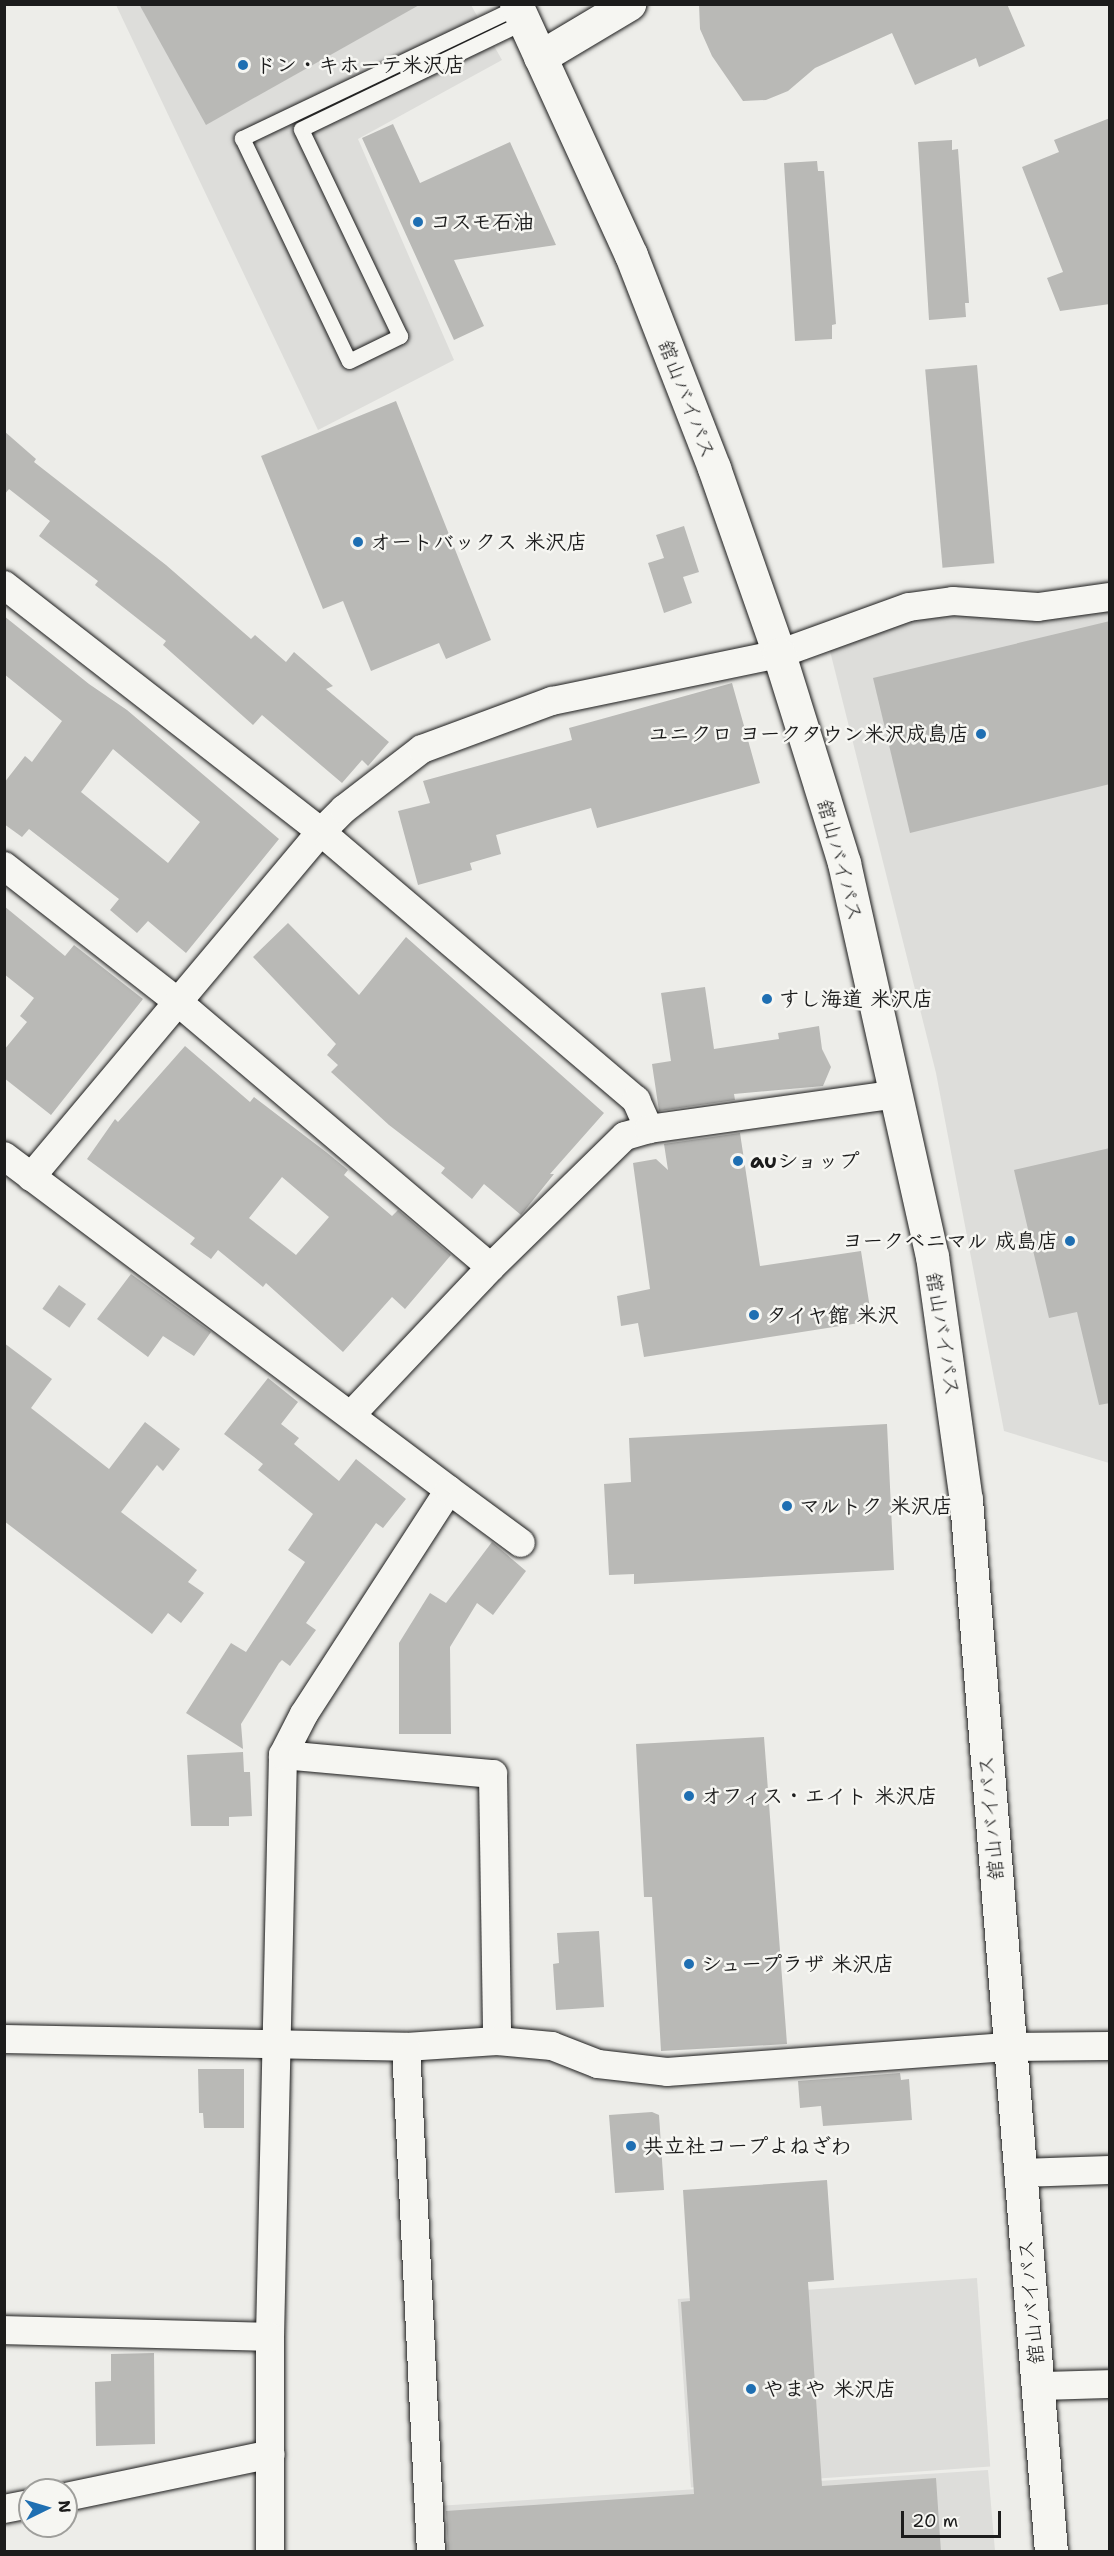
<!DOCTYPE html>
<meta charset="utf-8">
<style>
body{margin:0}
#map{position:relative;width:1114px;height:2556px;overflow:hidden;background:#edede9;font-family:"Shantell Sans","Klee One",sans-serif}
div>[style]{position:absolute}
.built>*{inset:0;background:#ddddda;transform-origin:0 0}
.building>*{inset:0;background:#b9b9b6;transform-origin:0 0}
.roads{filter:drop-shadow(0 0 2px #1c1c1c) drop-shadow(0 0 2px #1c1c1c)}
.service>*{height:15px;margin:-7.5px;padding:0 7.5px;transform-origin:7.5px;border-radius:7.5px;background:#f6f6f2}
.minor>*{height:28px;margin:-14px;padding:0 14px;transform-origin:14px;border-radius:14px;background:#f6f6f2}
.tertiary>*{height:33px;margin:-16.5px;padding:0 16.5px;transform-origin:16.5px;border-radius:16.5px;background:#f6f6f2}
.trunk>*{height:33px;margin:-16.5px;padding:0 16.5px;transform-origin:16.5px;border-radius:16.5px;background:#f6f6f2}
.dots>*{width:16px;height:16px;translate:-50% -50%;box-sizing:border-box;border:3px solid #f6f6f2;border-radius:50%}
span{translate:-50% -50%;white-space:nowrap;text-align:center;line-height:1.15;-webkit-text-stroke:5px #f6f6f2;paint-order:stroke}
.poi-label{font-size:21px;color:#1c1c1c;font-weight:700}
.left{translate:0 -50%;text-align:left}
.right{translate:-100% -50%;text-align:right}
.street-label{font-size:21px;color:#1c1c1c}
.frame{position:absolute;inset:0;border:6px solid #1c1c1c;pointer-events:none}
.north{position:absolute;left:18px;top:2478px;width:60px;height:60px;box-sizing:border-box;background:#f6f6f2;border:2px solid #9f9f9c;border-radius:50%;rotate:85deg;font-size:16px;font-weight:700;line-height:24px;text-align:center;color:#1c1c1c}
.north::after{content:'';display:block;margin:auto;width:21px;height:27px;background:#1f6fb2;clip-path:polygon(50% 0,100% 100%,50% 72%,0 100%)}
.scale{position:absolute;left:901px;top:2511px;width:100px;height:27px;box-sizing:border-box;border:3px solid #1c1c1c;border-top:0;padding-left:8px;font-size:18px;line-height:21px;white-space:nowrap;color:#1c1c1c;-webkit-text-stroke:4px #f6f6f2;paint-order:stroke}
</style>
<div id="map">
<div class="built">
<div style="clip-path:polygon(116px 5px,471px 5px,502px 60px,358px 139px,454px 360px,318px 430px)"></div>
<div style="clip-path:polygon(1109px 607px,1109px 1463px,1004px 1431px,936px 1073px,830px 651px,906px 617px)"></div>
<div style="left:977px;top:2278px;width:189px;height:300px;rotate:86deg"></div>
<div style="clip-path:polygon(988px 2470px,995px 2551px,439px 2551px,437px 2506px)"></div>
</div>
<div class="building">
<div style="clip-path:polygon(139px 4px,421px 4px,206px 125px)"></div>
<div style="clip-path:polygon(699px 4px,1007px 4px,1025px 46px,979px 67px,976px 58px,915px 85px,892px 33px,815px 68px,788px 91px,766px 100px,743px 101px,712px 56px,700px 29px)"></div>
<div style="clip-path:polygon(1110px 118px,1110px 304px,1060px 311px,1047px 278px,1063px 272px,1022px 167px,1059px 152px,1054px 140px)"></div>
<div style="clip-path:polygon(393px 124px,420px 183px,510px 142px,556px 245px,454px 260px,484px 326px,454px 340px,362px 138px)"></div>
<div style="clip-path:polygon(952px 140px,952px 150px,958px 149px,969px 303px,965px 303px,966px 317px,929px 320px,918px 142px)"></div>
<div style="clip-path:polygon(817px 161px,818px 171px,824px 171px,836px 324px,832px 325px,832px 339px,795px 341px,784px 163px)"></div>
<div style="left:977px;top:365px;width:199px;height:52px;rotate:85deg"></div>
<div style="clip-path:polygon(396px 401px,491px 640px,446px 659px,439px 643px,371px 671px,343px 601px,323px 609px,261px 456px)"></div>
<div style="clip-path:polygon(4px 431px,36px 459px,34px 462px,166px 565px,251px 639px,255px 635px,286px 662px,294px 652px,333px 686px,326px 689px,389px 742px,368px 766px,362px 760px,342px 783px,262px 715px,253px 725px,163px 645px,166px 641px,95px 585px,98px 581px,39px 536px,50px 521px,9px 489px,4px 495px)"></div>
<div style="clip-path:polygon(684px 526px,699px 572px,683px 577px,692px 603px,664px 613px,648px 563px,664px 558px,656px 535px)"></div>
<div style="clip-path:polygon(evenodd,4px 616px,89px 684px,127px 710px,279px 839px,186px 953px,148px 921px,137px 933px,110px 910px,119px 899px,29px 829px,22px 837px,4px 824px,4px 783px,25px 756px,32px 762px,62px 721px,4px 674px,4px 616px,113px 749px,200px 822px,168px 863px,81px 792px,113px 749px)"></div>
<div style="clip-path:polygon(1110px 621px,1110px 784px,910px 833px,873px 678px)"></div>
<div style="clip-path:polygon(732px 683px,760px 783px,597px 828px,591px 808px,496px 835px,501px 854px,470px 863px,472px 870px,418px 885px,398px 811px,430px 803px,423px 781px,572px 740px,569px 728px)"></div>
<div style="clip-path:polygon(4px 906px,65px 956px,74px 945px,143px 999px,51px 1115px,4px 1078px,4px 1050px,27px 1022px,20px 1016px,34px 998px,4px 974px)"></div>
<div style="clip-path:polygon(288px 923px,359px 995px,406px 937px,604px 1113px,550px 1174px,554px 1174px,521px 1215px,484px 1184px,472px 1199px,441px 1173px,445px 1168px,389px 1125px,331px 1072px,338px 1065px,327px 1055px,336px 1044px,253px 957px)"></div>
<div style="clip-path:polygon(705px 987px,714px 1049px,779px 1039px,778px 1033px,819px 1026px,822px 1049px,831px 1067px,823px 1086px,734px 1094px,735px 1100px,659px 1111px,652px 1064px,671px 1061px,661px 993px)"></div>
<div style="clip-path:polygon(evenodd,185px 1046px,250px 1102px,254px 1097px,326px 1152px,348px 1170px,344px 1175px,392px 1216px,398px 1210px,451px 1255px,405px 1309px,392px 1297px,343px 1352px,266px 1283px,263px 1287px,218px 1250px,211px 1259px,190px 1244px,195px 1238px,87px 1159px,115px 1119px,118px 1122px,185px 1046px,282px 1177px,329px 1217px,296px 1255px,249px 1218px,282px 1177px)"></div>
<div style="clip-path:polygon(740px 1133px,760px 1266px,861px 1251px,872px 1321px,644px 1357px,638px 1323px,621px 1326px,617px 1296px,650px 1289px,633px 1163px,656px 1159px,668px 1170px,664px 1144px)"></div>
<div style="clip-path:polygon(1110px 1148px,1110px 1403px,1099px 1405px,1077px 1312px,1049px 1318px,1014px 1170px)"></div>
<div style="clip-path:polygon(131px 1274px,211px 1332px,194px 1356px,163px 1336px,148px 1357px,97px 1319px)"></div>
<div style="left:59px;top:1285px;width:33px;height:29px;rotate:35deg"></div>
<div style="clip-path:polygon(4px 1343px,52px 1379px,31px 1408px,109px 1469px,145px 1422px,180px 1449px,163px 1471px,157px 1465px,121px 1512px,197px 1570px,188px 1582px,204px 1593px,181px 1623px,168px 1613px,152px 1634px,4px 1521px)"></div>
<div style="clip-path:polygon(268px 1378px,298px 1402px,281px 1424px,299px 1438px,294px 1444px,339px 1481px,356px 1459px,406px 1499px,383px 1528px,376px 1523px,306px 1623px,316px 1630px,290px 1666px,282px 1660px,279px 1663px,241px 1724px,243px 1749px,186px 1713px,231px 1643px,246px 1652px,305px 1562px,288px 1550px,313px 1514px,258px 1470px,263px 1464px,224px 1434px)"></div>
<div style="clip-path:polygon(887px 1424px,894px 1570px,634px 1584px,634px 1574px,609px 1575px,604px 1484px,631px 1482px,629px 1438px)"></div>
<div style="clip-path:polygon(492px 1542px,526px 1571px,493px 1615px,477px 1603px,450px 1647px,451px 1734px,399px 1734px,399px 1643px,430px 1593px,446px 1603px)"></div>
<div style="clip-path:polygon(764px 1737px,787px 2044px,661px 2051px,652px 1897px,644px 1897px,636px 1744px)"></div>
<div style="clip-path:polygon(243px 1752px,244px 1772px,250px 1772px,252px 1816px,229px 1817px,229px 1826px,191px 1826px,187px 1755px)"></div>
<div style="clip-path:polygon(599px 1931px,604px 2007px,556px 2010px,553px 1964px,559px 1963px,557px 1933px)"></div>
<div style="clip-path:polygon(198px 2069px,244px 2069px,244px 2128px,204px 2128px,203px 2113px,199px 2113px)"></div>
<div style="clip-path:polygon(900px 2073px,901px 2080px,909px 2079px,912px 2120px,823px 2126px,821px 2106px,800px 2108px,798px 2081px)"></div>
<div style="clip-path:polygon(652px 2112px,659px 2115px,664px 2190px,615px 2193px,609px 2115px)"></div>
<div style="clip-path:polygon(827px 2180px,834px 2280px,808px 2282px,822px 2486px,936px 2478px,941px 2552px,448px 2552px,446px 2511px,694px 2494px,681px 2302px,690px 2301px,683px 2190px)"></div>
<div style="clip-path:polygon(154px 2353px,155px 2444px,96px 2446px,95px 2382px,111px 2381px,111px 2354px)"></div>
</div>
<div class="roads">
<div class="service">
<div style="left:517px;top:7px;width:305px;rotate:154.5deg"></div>
<div style="left:242px;top:138px;width:247px;rotate:64.4deg"></div>
<div style="left:349px;top:361px;width:57px;rotate:-26.1deg"></div>
<div style="left:400px;top:336px;width:229px;rotate:-115.6deg"></div>
<div style="left:301px;top:129px;width:249px;rotate:-25.7deg"></div>
</div>
<div class="minor">
<div style="left:4px;top:585px;width:402px;rotate:37.9deg"></div>
<div style="left:321px;top:832px;width:414px;rotate:40.4deg"></div>
<div style="left:636px;top:1100px;width:32px;rotate:66deg"></div>
<div style="left:4px;top:866px;width:221px;rotate:38deg"></div>
<div style="left:178px;top:1002px;width:410px;rotate:40.3deg"></div>
<div style="left:4px;top:1156px;width:556px;rotate:36.89deg"></div>
<div style="left:449px;top:1490px;width:267px;rotate:122.9deg"></div>
<div style="left:304px;top:1714px;width:46px;rotate:117.1deg"></div>
<div style="left:283px;top:1755px;width:582px;rotate:91.28deg"></div>
<div style="left:270px;top:2337px;width:215px;rotate:90deg"></div>
<div style="left:31px;top:1177px;width:451px;rotate:-50deg"></div>
<div style="left:321px;top:832px;width:33px;rotate:-45deg"></div>
<div style="left:344px;top:809px;width:98px;rotate:-37.6deg"></div>
<div style="left:422px;top:749px;width:139px;rotate:-20.3deg"></div>
<div style="left:552px;top:701px;width:232px;rotate:-11.7deg"></div>
<div style="left:779px;top:654px;width:138px;rotate:-19.9deg"></div>
<div style="left:909px;top:607px;width:44px;rotate:-7.8deg"></div>
<div style="left:953px;top:601px;width:85px;rotate:4deg"></div>
<div style="left:1038px;top:607px;width:73px;rotate:-7.9deg"></div>
<div style="left:351px;top:1415px;width:204px;rotate:-46.6deg"></div>
<div style="left:491px;top:1267px;width:187px;rotate:-44.4deg"></div>
<div style="left:625px;top:1136px;width:25px;rotate:-16deg"></div>
<div style="left:649px;top:1129px;width:250px;rotate:-8deg"></div>
<div style="left:449px;top:1490px;width:89px;rotate:36.4deg"></div>
<div style="left:283px;top:1755px;width:211px;rotate:5.2deg"></div>
<div style="left:493px;top:1774px;width:267px;rotate:89.1deg"></div>
<div style="left:4px;top:2039px;width:402px;rotate:1.1deg"></div>
<div style="left:406px;top:2047px;width:91px;rotate:-3.8deg"></div>
<div style="left:497px;top:2041px;width:55px;rotate:5.2deg"></div>
<div style="left:552px;top:2046px;width:49px;rotate:21.4deg"></div>
<div style="left:598px;top:2064px;width:69px;rotate:6.6deg"></div>
<div style="left:667px;top:2072px;width:344px;rotate:-4.2deg"></div>
<div style="left:1010px;top:2047px;width:100px;rotate:-0.6deg"></div>
<div style="left:406px;top:2047px;width:506px;rotate:87.17deg"></div>
<div style="left:1020px;top:2173px;width:90px;rotate:-1.9deg"></div>
<div style="left:4px;top:2330px;width:266px;rotate:1.5deg"></div>
<div style="left:1039px;top:2386px;width:71px;rotate:-1.6deg"></div>
<div style="left:66px;top:2497px;width:209px;rotate:-11.8deg"></div>
<div style="left:4px;top:2509px;width:26px;rotate:-11deg"></div>
</div>
<div class="tertiary">
<div style="left:540px;top:57px;width:104px;rotate:-30.8deg"></div>
</div>
<div class="trunk">
<div style="left:516px;top:4px;width:276px;rotate:65.4deg"></div>
<div style="left:631px;top:255px;width:229px;rotate:68.7deg"></div>
<div style="left:714px;top:468px;width:197px;rotate:70.7deg"></div>
<div style="left:779px;top:654px;width:219px;rotate:72.7deg"></div>
<div style="left:844px;top:863px;width:403px;rotate:77.4deg"></div>
<div style="left:932px;top:1256px;width:246px;rotate:82.1deg"></div>
<div style="left:966px;top:1500px;width:1055px;rotate:85.38deg"></div>
</div>
</div>
<div class="dots">
<div style="left:243px;top:65px;background:#1f6fb2"></div>
<div style="left:418px;top:222px;background:#1f6fb2"></div>
<div style="left:358px;top:542px;background:#1f6fb2"></div>
<div style="left:981px;top:734px;background:#1f6fb2"></div>
<div style="left:767px;top:999px;background:#1f6fb2"></div>
<div style="left:738px;top:1161px;background:#1f6fb2"></div>
<div style="left:1070px;top:1241px;background:#1f6fb2"></div>
<div style="left:754px;top:1315px;background:#1f6fb2"></div>
<div style="left:787px;top:1506px;background:#1f6fb2"></div>
<div style="left:689px;top:1796px;background:#1f6fb2"></div>
<div style="left:689px;top:1964px;background:#1f6fb2"></div>
<div style="left:631px;top:2146px;background:#1f6fb2"></div>
<div style="left:751px;top:2389px;background:#1f6fb2"></div>
</div>
<div class="poi-label">
<span class="left" style="left:255px;top:65px">ドン・キホーテ米沢店</span>
<span class="left" style="left:430px;top:222px">コスモ石油</span>
<span class="left" style="left:370px;top:542px">オートバックス 米沢店</span>
<span class="right" style="left:969px;top:734px">ユニクロ ヨークタウン米沢成島店</span>
<span class="left" style="left:779px;top:999px">すし海道 米沢店</span>
<span class="left" style="left:750px;top:1161px">auショップ</span>
<span class="right" style="left:1058px;top:1241px">ヨークベニマル 成島店</span>
<span class="left" style="left:766px;top:1315px">タイヤ館 米沢</span>
<span class="left" style="left:799px;top:1506px">マルトク 米沢店</span>
<span class="left" style="left:701px;top:1796px">オフィス・エイト 米沢店</span>
<span class="left" style="left:701px;top:1964px">シュープラザ 米沢店</span>
<span class="left" style="left:643px;top:2146px">共立社コープよねざわ</span>
<span class="left" style="left:763px;top:2389px">やまや 米沢店</span>
</div>
<div class="street-label">
<span style="left:687px;top:399px;rotate:69deg">舘山バイパス</span>
<span style="left:840px;top:860px;rotate:75deg">舘山バイパス</span>
<span style="left:943px;top:1334px;rotate:81deg">舘山バイパス</span>
<span style="left:991px;top:1818px;rotate:-95deg">舘山バイパス</span>
<span style="left:1031px;top:2302px;rotate:-95deg">舘山バイパス</span>
</div>
<div class="frame"></div>
<div class="north">N</div>
<div class="scale">20 m</div>
</div>
